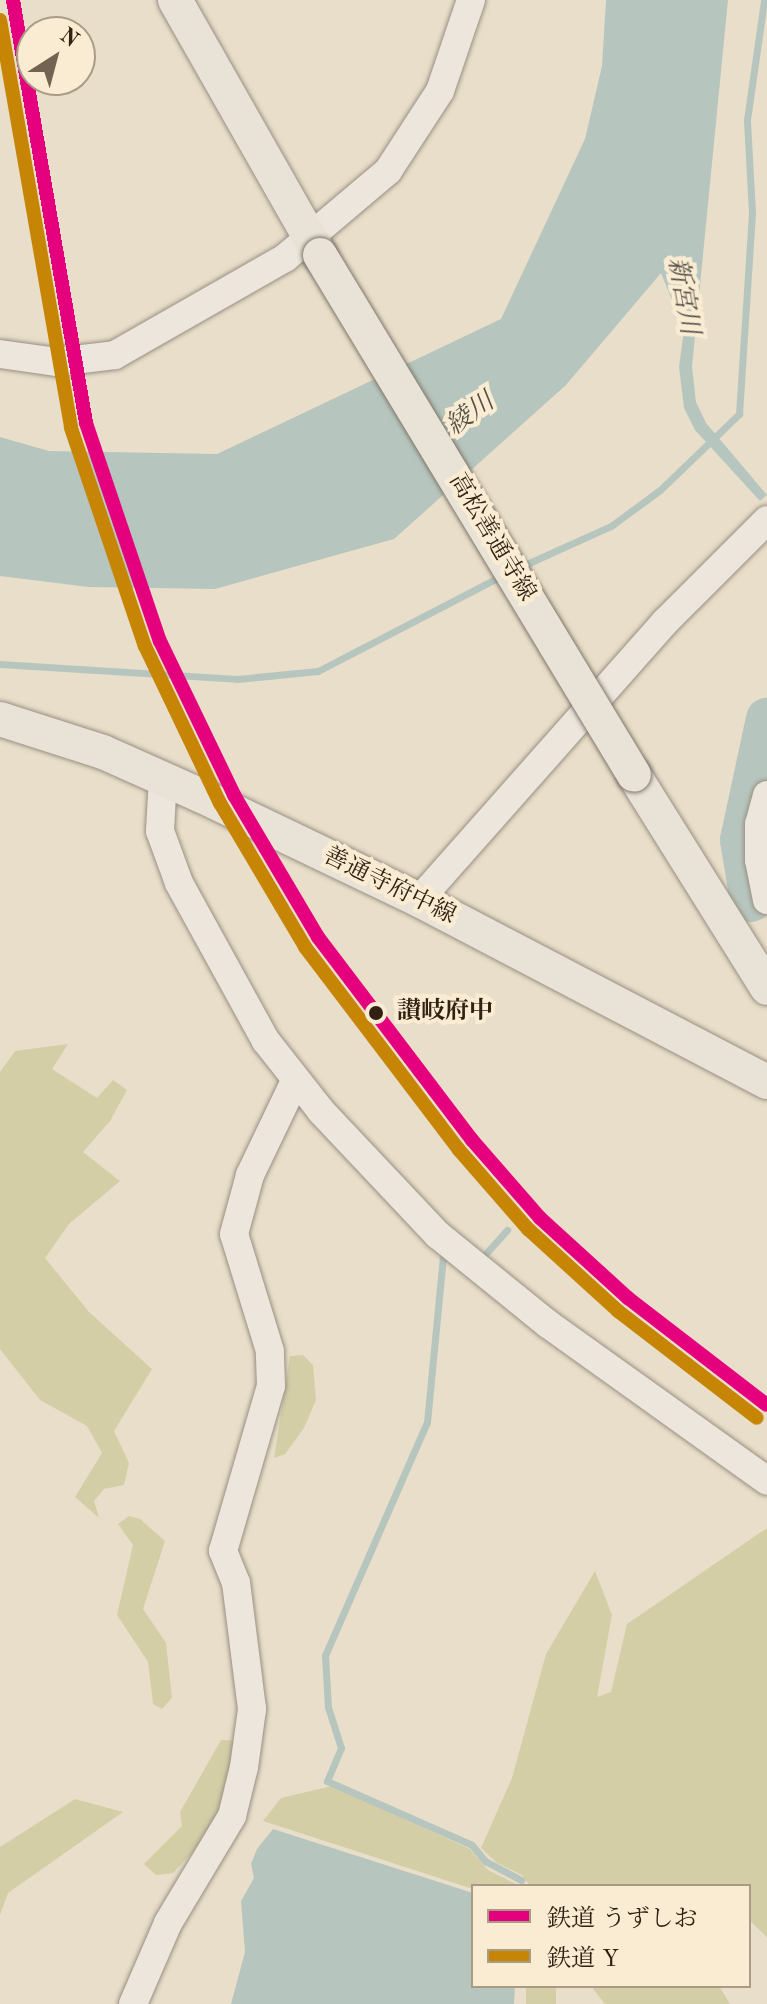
<!DOCTYPE html>
<meta charset="utf-8">
<style>
body{margin:0}
#map{position:relative;width:767px;height:2004px;overflow:hidden;background:#e9dec9;font-family:"Old Standard TT","Noto Serif JP",serif}
div>[style]{position:absolute}
.green>*{inset:0;background:#d4cea7;transform-origin:0 0}
.water>*{inset:0;background:#b6c6be}
.stream>*{height:7px;margin:-3.5px;padding:0 3.5px;transform-origin:3.5px;border-radius:3.5px;background:#b6c6be}
.river>*{height:42px;margin:-21px;padding:0 21px;transform-origin:21px;border-radius:21px;background:#b6c6be}
.roads{filter:drop-shadow(0 0 2px #999083) drop-shadow(0 0 2px #999083)}
.minor>*{height:28px;margin:-14px;padding:0 14px;transform-origin:14px;border-radius:14px;background:#ece6dc}
.major>*{height:34px;margin:-17px;padding:0 17px;transform-origin:17px;border-radius:17px;background:#e9e2d7}
.bridges{filter:drop-shadow(0 0 2px #7f776a) drop-shadow(0 0 2px #7f776a)}
.major-bridge>*{height:34px;margin:-17px;padding:0 17px;transform-origin:17px;border-radius:17px;background:#e9e2d7}
.rail-1>*{height:14px;margin:-7px;padding:0 7px;transform-origin:7px;border-radius:7px;background:#e5007d}
.rail-2>*{height:14px;margin:-7px;padding:0 7px;transform-origin:7px;border-radius:7px;background:#c68505}
.dots>*{width:22px;height:22px;translate:-50% -50%;box-sizing:border-box;border:4px solid #f9ecd3;border-radius:50%}
span{translate:-50% -50%;white-space:nowrap;text-align:center;line-height:1.15;-webkit-text-stroke:8px #f9ecd3;paint-order:stroke}
.street-label{font-size:24px;color:#322113}
.stop-label{font-size:24px;color:#322113;font-weight:700}
.left{translate:0 -50%;text-align:left}
.water-label{font-size:26px;color:#534f45;font-style:italic}
.legend{position:absolute;left:471px;top:1884px;width:280px;height:104px;box-sizing:border-box;background:#f9ecd3;border:2px solid #a99b86;margin:0;padding:10px 14px;list-style:none;font-size:24px;color:#322113}
.legend li{display:flex;align-items:center;gap:16px;height:40px}
.legend b{width:40px;border:2px solid #a99b86}
.north{position:absolute;left:16px;top:16px;width:80px;height:80px;box-sizing:border-box;background:#f9ecd3;border:2px solid #a99b86;border-radius:50%;rotate:36deg;font-size:22px;font-weight:700;line-height:32px;text-align:center;color:#322113}
.north::after{content:'';display:block;margin:auto;width:28px;height:36px;background:#726353;clip-path:polygon(50% 0,100% 100%,50% 72%,0 100%)}
</style>
<div id="map">
<div class="green">
<div style="clip-path:polygon(68px 1044px,52px 1069px,97px 1098px,113px 1080px,127px 1090px,110px 1121px,83px 1152px,120px 1181px,69px 1224px,45px 1258px,89px 1312px,152px 1369px,114px 1431px,129px 1463px,124px 1485px,104px 1489px,94px 1501px,99px 1518px,75px 1497px,102px 1453px,87px 1426px,40px 1400px,0 1349px,0 1072px,15px 1051px)"></div>
<div style="clip-path:polygon(303px 1355px,313px 1365px,316px 1400px,304px 1428px,285px 1454px,274px 1458px,290px 1356px)"></div>
<div style="clip-path:polygon(129px 1516px,140px 1519px,165px 1541px,143px 1609px,166px 1643px,172px 1698px,162px 1709px,153px 1704px,148px 1662px,117px 1615px,133px 1545px,118px 1524px)"></div>
<div style="clip-path:polygon(767px 1528px,767px 1937px,749px 1920px,749px 1886px,530px 1886px,522px 1875px,497px 1863px,481px 1848px,512px 1778px,546px 1654px,595px 1571px,612px 1615px,597px 1697px,611px 1692px,627px 1624px)"></div>
<div style="clip-path:polygon(221px 1740px,239px 1741px,222px 1807px,201px 1843px,173px 1873px,156px 1875px,144px 1864px,182px 1826px,180px 1812px)"></div>
<div style="clip-path:polygon(332px 1786px,470px 1849px,488px 1870px,520px 1886px,473px 1889px,263px 1821px,281px 1798px)"></div>
<div style="clip-path:polygon(75px 1799px,123px 1812px,8px 1893px,0 1915px,0 1847px)"></div>
<div style="left:526px;top:1986px;width:30px;height:18px"></div>
<div style="clip-path:polygon(591px 1986px,719px 1986px,730px 2004px,605px 2004px)"></div>
</div>
<div class="water">
<div style="clip-path:polygon(606px 0,728px 0,692px 367px,696px 402px,706px 423px,767px 495px,760px 501px,695px 430px,684px 408px,679px 367px,684px 330px,661px 273px,566px 385px,394px 539px,215px 589px,89px 587px,0 576px,0 437px,49px 451px,217px 454px,501px 319px,585px 139px,602px 66px)"></div>
<div style="clip-path:polygon(273px 1829px,473px 1893px,473px 1986px,515px 1986px,514px 2004px,231px 2004px,245px 1952px,241px 1901px,254px 1878px,251px 1864px,257px 1849px)"></div>
</div>
<div class="stream">
<div style="left:520px;top:567px;width:100px;rotate:-24.3deg"></div>
<div style="left:611px;top:526px;width:61px;rotate:-36.3deg"></div>
<div style="left:660px;top:490px;width:110px;rotate:-43.9deg"></div>
<div style="left:739px;top:414px;width:201px;rotate:-86.3deg"></div>
<div style="left:752px;top:213px;width:93px;rotate:-93.1deg"></div>
<div style="left:747px;top:120px;width:121px;rotate:-81.9deg"></div>
<div style="left:0;top:664px;width:237px;rotate:3.6deg"></div>
<div style="left:237px;top:679px;width:81px;rotate:-5.6deg"></div>
<div style="left:318px;top:671px;width:206px;rotate:-27.4deg"></div>
<div style="left:448px;top:1258px;width:5px;rotate:-158deg"></div>
<div style="left:443px;top:1256px;width:167px;rotate:95.5deg"></div>
<div style="left:427px;top:1422px;width:254px;rotate:113.6deg"></div>
<div style="left:325px;top:1655px;width:52px;rotate:86.7deg"></div>
<div style="left:328px;top:1707px;width:43px;rotate:72.4deg"></div>
<div style="left:341px;top:1748px;width:36px;rotate:113deg"></div>
<div style="left:327px;top:1781px;width:158px;rotate:23.8deg"></div>
<div style="left:472px;top:1845px;width:21px;rotate:51deg"></div>
<div style="left:485px;top:1861px;width:41px;rotate:27.8deg"></div>
<div style="left:479px;top:1261px;width:42px;rotate:-47.9deg"></div>
</div>
<div class="river">
<div style="left:751px;top:901px;width:62px;rotate:-99.3deg"></div>
<div style="left:741px;top:840px;width:124px;rotate:-77.9deg"></div>
</div>
<div class="roads">
<div class="minor">
<div style="left:0;top:354px;width:58px;rotate:8deg"></div>
<div style="left:57px;top:362px;width:58px;rotate:-6.9deg"></div>
<div style="left:115px;top:355px;width:196px;rotate:-29.7deg"></div>
<div style="left:285px;top:258px;width:135px;rotate:-40.2deg"></div>
<div style="left:388px;top:171px;width:95px;rotate:-57deg"></div>
<div style="left:440px;top:91px;width:96px;rotate:-71.2deg"></div>
<div style="left:163px;top:777px;width:54px;rotate:93.2deg"></div>
<div style="left:160px;top:831px;width:55px;rotate:69.9deg"></div>
<div style="left:179px;top:883px;width:180px;rotate:61.2deg"></div>
<div style="left:266px;top:1041px;width:89px;rotate:51.8deg"></div>
<div style="left:321px;top:1111px;width:170px;rotate:46.7deg"></div>
<div style="left:438px;top:1235px;width:141px;rotate:39deg"></div>
<div style="left:548px;top:1324px;width:269px;rotate:35.6deg"></div>
<div style="left:767px;top:795px;width:30px;rotate:105deg"></div>
<div style="left:759px;top:824px;width:36px;rotate:90deg"></div>
<div style="left:759px;top:860px;width:41px;rotate:78.7deg"></div>
<div style="left:419px;top:900px;width:371px;rotate:-48.5deg"></div>
<div style="left:665px;top:622px;width:144px;rotate:-45deg"></div>
<div style="left:133px;top:2004px;width:88px;rotate:-66.6deg"></div>
<div style="left:168px;top:1923px;width:125px;rotate:-59.1deg"></div>
<div style="left:232px;top:1816px;width:50px;rotate:-76.2deg"></div>
<div style="left:244px;top:1767px;width:59px;rotate:-82.1deg"></div>
<div style="left:252px;top:1709px;width:127px;rotate:-97.2deg"></div>
<div style="left:236px;top:1583px;width:35px;rotate:-112deg"></div>
<div style="left:223px;top:1551px;width:172px;rotate:-73.8deg"></div>
<div style="left:271px;top:1386px;width:35px;rotate:-92deg"></div>
<div style="left:270px;top:1351px;width:122px;rotate:-107.1deg"></div>
<div style="left:234px;top:1234px;width:61px;rotate:-74.8deg"></div>
<div style="left:250px;top:1175px;width:104px;rotate:-64.4deg"></div>
</div>
<div class="major">
<div style="left:175px;top:0;width:293px;rotate:60.4deg"></div>
<div style="left:0;top:719px;width:108px;rotate:17.8deg"></div>
<div style="left:103px;top:752px;width:108px;rotate:24deg"></div>
<div style="left:202px;top:796px;width:241px;rotate:25.6deg"></div>
<div style="left:419px;top:900px;width:393px;rotate:27.6deg"></div>
<div style="left:634px;top:775px;width:251px;rotate:58deg"></div>
</div>
</div>
<div class="bridges">
<div class="major-bridge">
<div style="left:320px;top:255px;width:607px;rotate:58.87deg"></div>
</div>
</div>
<div class="rail-1">
<div style="left:13px;top:0;width:429px;rotate:80.2deg"></div>
<div style="left:86px;top:423px;width:230px;rotate:71.3deg"></div>
<div style="left:160px;top:641px;width:171px;rotate:64.3deg"></div>
<div style="left:234px;top:795px;width:165px;rotate:59.4deg"></div>
<div style="left:318px;top:937px;width:255px;rotate:52.8deg"></div>
<div style="left:472px;top:1140px;width:103px;rotate:48.9deg"></div>
<div style="left:540px;top:1218px;width:119px;rotate:42.3deg"></div>
<div style="left:628px;top:1298px;width:175px;rotate:37.6deg"></div>
</div>
<div class="rail-2">
<div style="left:0;top:20px;width:414px;rotate:80.1deg"></div>
<div style="left:71px;top:428px;width:230px;rotate:71.3deg"></div>
<div style="left:145px;top:646px;width:174px;rotate:64.5deg"></div>
<div style="left:220px;top:803px;width:167px;rotate:59.4deg"></div>
<div style="left:305px;top:947px;width:255px;rotate:52.8deg"></div>
<div style="left:459px;top:1150px;width:105px;rotate:48.9deg"></div>
<div style="left:528px;top:1229px;width:122px;rotate:42.3deg"></div>
<div style="left:618px;top:1311px;width:175px;rotate:37.6deg"></div>
</div>
<div class="dots">
<div style="left:376px;top:1013px;background:#322113"></div>
</div>
<div class="street-label">
<span style="left:491px;top:538px;rotate:59deg">高松善通寺線</span>
<span style="left:389px;top:887px;rotate:26deg">善通寺府中線</span>
</div>
<div class="stop-label">
<span class="left" style="left:397px;top:1013px">讃岐府中</span>
</div>
<div class="water-label">
<span style="left:682px;top:296px;rotate:80deg">新宮川</span>
<span style="left:471px;top:415px;rotate:-36deg">綾川</span>
</div>
<ul class="legend">
<li><b style="height:10px;background:#e5007d"></b>鉄道 うずしお</li>
<li><b style="height:10px;background:#c68505"></b>鉄道 Y</li>
</ul>
<div class="north">N</div>
</div>
